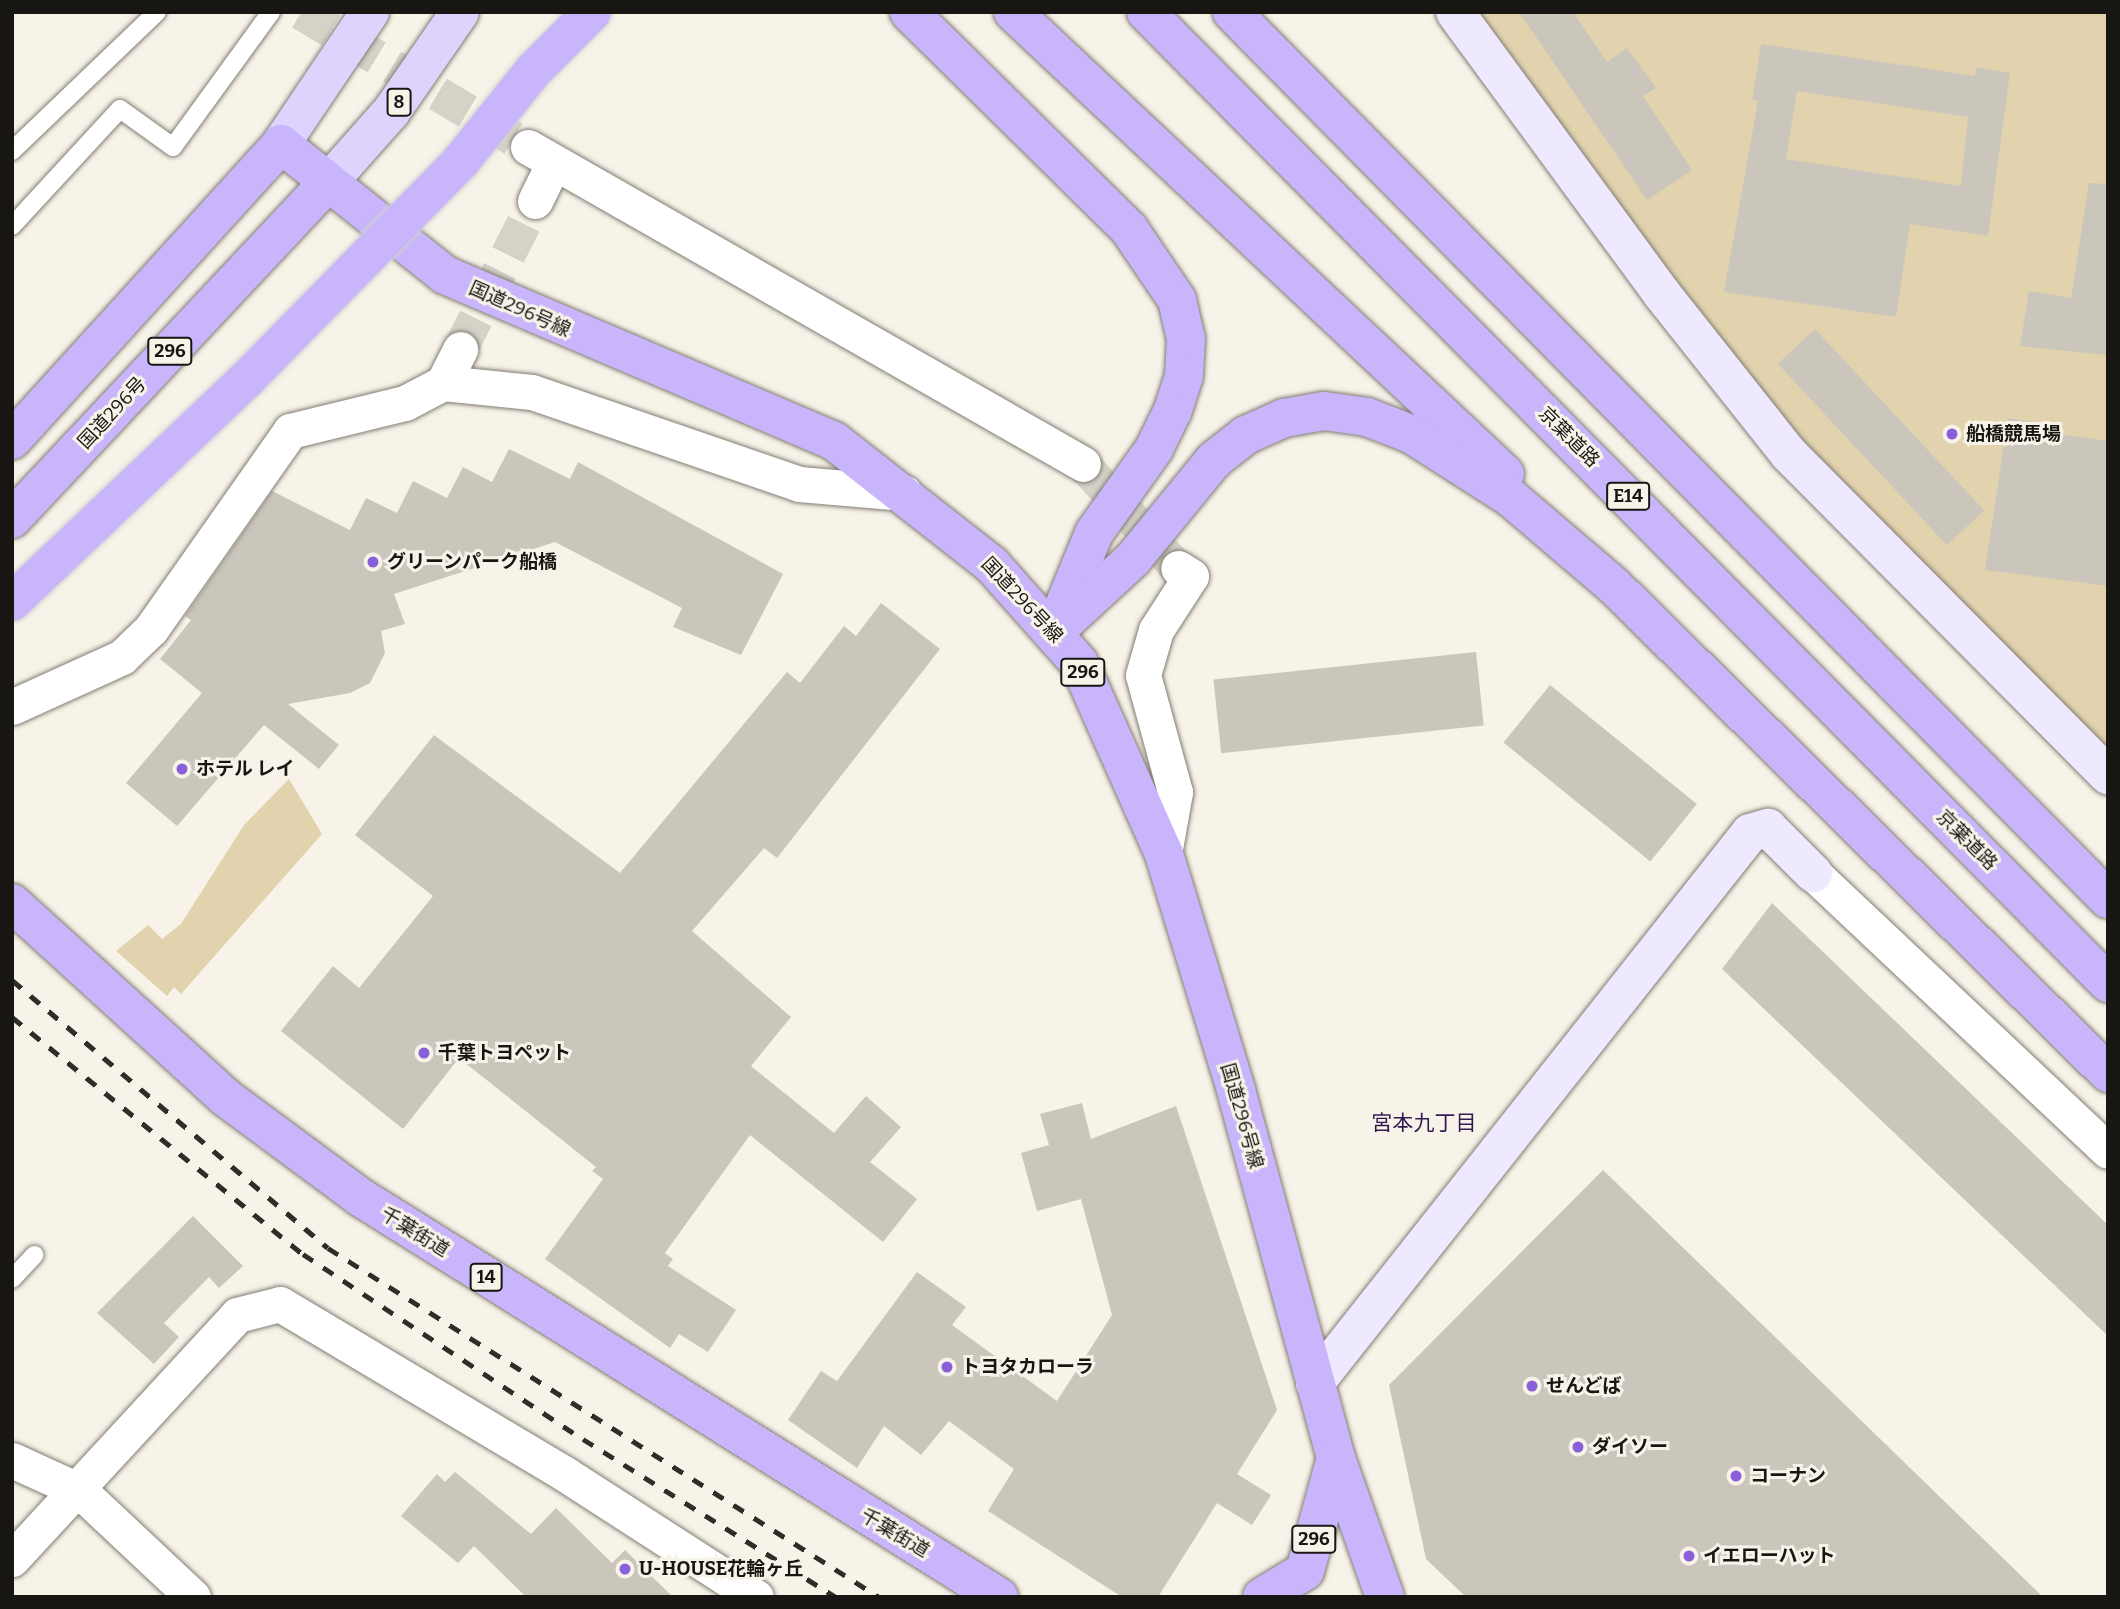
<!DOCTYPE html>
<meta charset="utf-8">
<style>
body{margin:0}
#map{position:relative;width:2120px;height:1609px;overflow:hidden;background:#f7f3e8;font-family:Bitter,"Noto Sans JP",serif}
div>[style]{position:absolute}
.green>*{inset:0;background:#e2d3ae}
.building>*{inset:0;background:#cac6bc;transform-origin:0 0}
.street-tunnel>*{height:35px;margin-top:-17.5px;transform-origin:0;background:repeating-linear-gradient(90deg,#d5d2c8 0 35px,transparent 0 53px)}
.roads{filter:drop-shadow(0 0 2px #817d74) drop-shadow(0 0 2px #817d74)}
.lane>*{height:18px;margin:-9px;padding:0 9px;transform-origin:9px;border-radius:9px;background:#fff}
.street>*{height:35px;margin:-17.5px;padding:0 17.5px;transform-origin:17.5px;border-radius:17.5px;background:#fff}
.secondary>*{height:38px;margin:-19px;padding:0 19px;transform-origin:19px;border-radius:19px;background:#eee9fe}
.primary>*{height:38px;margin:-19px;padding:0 19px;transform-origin:19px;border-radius:19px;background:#ded3fd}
.highway>*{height:38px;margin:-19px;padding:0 19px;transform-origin:19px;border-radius:19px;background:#c8b5fb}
.rail>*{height:5px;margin-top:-2.5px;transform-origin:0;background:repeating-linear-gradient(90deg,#2e2d28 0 12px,transparent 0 24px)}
.bridges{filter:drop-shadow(0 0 2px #d1d0d0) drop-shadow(0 0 2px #d1d0d0)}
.highway-bridge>*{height:38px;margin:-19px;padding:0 19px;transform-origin:19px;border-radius:19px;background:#c8b5fb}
.dots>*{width:19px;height:19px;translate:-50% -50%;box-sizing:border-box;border:4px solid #f7f3e8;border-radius:50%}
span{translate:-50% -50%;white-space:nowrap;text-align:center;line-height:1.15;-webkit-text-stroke:6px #f7f3e8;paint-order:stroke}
.shield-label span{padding:2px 5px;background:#f7f3e8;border:2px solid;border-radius:5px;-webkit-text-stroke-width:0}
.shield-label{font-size:18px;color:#171612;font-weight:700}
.street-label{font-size:19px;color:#171612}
.poi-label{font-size:19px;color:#171612;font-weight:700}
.left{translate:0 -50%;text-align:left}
.neighbourhood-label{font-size:21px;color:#301a54}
.frame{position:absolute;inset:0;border:14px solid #171612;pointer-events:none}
</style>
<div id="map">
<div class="green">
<div style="clip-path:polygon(1479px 12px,2108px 12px,2108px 748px,1856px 503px,1737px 365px)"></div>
<div style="clip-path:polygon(289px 779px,322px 834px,181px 994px,174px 987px,167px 996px,116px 951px,148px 925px,162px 939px,181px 924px,244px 825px)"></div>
</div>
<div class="building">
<div style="clip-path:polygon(1519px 12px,1573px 12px,1607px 62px,1627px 48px,1656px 88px,1643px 96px,1692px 170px,1647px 200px)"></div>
<div style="clip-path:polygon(evenodd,1761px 44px,1975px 76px,1976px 67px,2010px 73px,1988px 236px,1910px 224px,1896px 317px,1724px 292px,1758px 101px,1752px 100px,1761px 44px,1797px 91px,1968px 117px,1961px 186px,1786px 159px,1797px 91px)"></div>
<div style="clip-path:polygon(2089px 183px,2108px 184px,2108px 355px,2020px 346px,2029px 291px,2071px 298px)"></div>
<div style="left:1815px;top:329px;width:248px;height:51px;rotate:47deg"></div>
<div style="clip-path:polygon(2008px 418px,2045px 424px,2044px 432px,2108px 441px,2108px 586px,1985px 570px)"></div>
<div style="clip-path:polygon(509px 449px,570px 479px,578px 462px,783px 574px,741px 655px,673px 627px,682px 608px,555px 542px,394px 594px,405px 624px,381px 631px,385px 653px,370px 683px,350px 693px,288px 704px,339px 745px,319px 769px,264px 725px,177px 826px,126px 783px,202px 693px,160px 659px,191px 620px,185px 616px,272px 491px,350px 530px,366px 498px,397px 513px,413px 481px,447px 498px,463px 467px,492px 482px)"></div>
<div style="clip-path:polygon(881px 603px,940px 649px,777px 858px,764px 848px,692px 931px,791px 1017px,751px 1066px,834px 1133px,866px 1096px,901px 1127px,870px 1162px,917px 1199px,883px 1242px,750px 1135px,665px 1253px,673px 1259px,668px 1266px,736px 1310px,708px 1352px,679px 1334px,670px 1348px,545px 1259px,603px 1179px,592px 1171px,596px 1167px,459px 1058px,403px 1129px,281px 1031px,333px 966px,359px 988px,433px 896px,355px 835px,434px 735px,620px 873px,787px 672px,800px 683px,844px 626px,856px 636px)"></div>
<div style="left:1476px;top:652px;width:74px;height:264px;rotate:84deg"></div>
<div style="left:1550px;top:685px;width:189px;height:74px;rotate:39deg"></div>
<div style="clip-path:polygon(1772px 903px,2108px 1225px,2108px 1336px,1722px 969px)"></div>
<div style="clip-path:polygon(1082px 1103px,1091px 1139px,1176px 1106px,1277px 1410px,1237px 1474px,1271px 1495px,1252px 1525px,1217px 1503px,1158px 1597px,1122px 1597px,988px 1511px,1014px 1469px,949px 1421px,921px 1455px,884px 1426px,857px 1468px,788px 1420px,821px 1371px,837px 1381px,917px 1272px,966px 1307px,952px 1325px,1057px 1401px,1112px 1315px,1081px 1199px,1037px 1211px,1021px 1153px,1049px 1145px,1040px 1114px)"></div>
<div style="clip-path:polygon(1603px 1170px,2043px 1597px,1466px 1597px,1426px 1559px,1389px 1385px)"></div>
<div style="clip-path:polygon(193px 1216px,243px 1266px,219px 1288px,209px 1277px,164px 1323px,179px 1337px,154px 1364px,97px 1313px)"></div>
<div style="clip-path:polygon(455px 1472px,531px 1534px,556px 1508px,612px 1563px,625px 1550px,673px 1597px,526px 1597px,474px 1546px,458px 1563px,401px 1516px,437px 1474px,445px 1482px)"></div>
</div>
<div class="street-tunnel">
<div style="left:301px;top:12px;width:264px;rotate:30.7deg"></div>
<div style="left:460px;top:349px;width:166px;rotate:-63.1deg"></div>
<div style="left:1083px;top:464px;width:141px;rotate:47.6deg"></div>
</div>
<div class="roads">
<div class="lane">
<div style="left:12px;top:151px;width:201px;rotate:-43.8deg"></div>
<div style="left:12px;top:226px;width:159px;rotate:-47.3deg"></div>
<div style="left:120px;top:109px;width:65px;rotate:35.6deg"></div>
<div style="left:173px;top:147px;width:167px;rotate:-54deg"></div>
<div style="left:12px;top:1279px;width:33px;rotate:-47deg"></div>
</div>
<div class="street">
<div style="left:528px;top:147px;width:639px;rotate:29.73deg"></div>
<div style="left:535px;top:201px;width:43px;rotate:-64deg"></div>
<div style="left:443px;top:383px;width:38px;rotate:-63deg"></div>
<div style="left:12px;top:707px;width:121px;rotate:-24.4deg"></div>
<div style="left:122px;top:657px;width:40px;rotate:-44deg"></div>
<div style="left:151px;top:629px;width:242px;rotate:-54.9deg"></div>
<div style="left:290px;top:431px;width:118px;rotate:-13.7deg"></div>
<div style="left:405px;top:403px;width:43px;rotate:-27.8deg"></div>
<div style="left:443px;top:383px;width:89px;rotate:5.8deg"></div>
<div style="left:532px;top:392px;width:282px;rotate:19deg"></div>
<div style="left:799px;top:484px;width:106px;rotate:4.9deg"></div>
<div style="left:1164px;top:854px;width:63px;rotate:-79.9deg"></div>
<div style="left:1175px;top:792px;width:121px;rotate:-105.3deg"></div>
<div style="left:1143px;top:675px;width:47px;rotate:-73.9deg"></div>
<div style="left:1156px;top:630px;width:64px;rotate:-57.1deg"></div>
<div style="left:1191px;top:576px;width:15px;rotate:-148deg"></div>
<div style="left:1813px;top:873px;width:405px;rotate:43.3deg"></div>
<div style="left:12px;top:1460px;width:75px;rotate:24.5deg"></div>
<div style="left:80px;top:1491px;width:155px;rotate:43.2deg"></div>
<div style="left:12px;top:1559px;width:332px;rotate:-47.3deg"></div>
<div style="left:237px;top:1315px;width:44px;rotate:-14.3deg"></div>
<div style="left:280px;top:1304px;width:332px;rotate:30.8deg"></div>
<div style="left:565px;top:1474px;width:227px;rotate:32.8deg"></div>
</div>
<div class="secondary">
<div style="left:1455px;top:12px;width:350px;rotate:53.7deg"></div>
<div style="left:1662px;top:294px;width:204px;rotate:51.6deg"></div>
<div style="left:1789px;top:454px;width:453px;rotate:45.2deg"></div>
<div style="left:1315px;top:1383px;width:701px;rotate:-51.66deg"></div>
<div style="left:1750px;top:833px;width:19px;rotate:-16deg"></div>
<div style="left:1768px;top:828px;width:64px;rotate:45deg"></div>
</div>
<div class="primary">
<div style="left:281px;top:144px;width:159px;rotate:-56deg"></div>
<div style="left:327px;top:184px;width:96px;rotate:-48.4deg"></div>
<div style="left:391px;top:112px;width:121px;rotate:-55.4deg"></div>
</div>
<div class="highway">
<div style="left:909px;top:12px;width:309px;rotate:44.6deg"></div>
<div style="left:1129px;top:229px;width:86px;rotate:55.9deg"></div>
<div style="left:1177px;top:300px;width:39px;rotate:77deg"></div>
<div style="left:1186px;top:338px;width:38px;rotate:93deg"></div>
<div style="left:1184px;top:376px;width:38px;rotate:108deg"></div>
<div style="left:1172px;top:412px;width:41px;rotate:115.9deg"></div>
<div style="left:1154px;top:449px;width:103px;rotate:125.5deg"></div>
<div style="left:1094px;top:533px;width:97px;rotate:112.3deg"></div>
<div style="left:1013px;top:12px;width:675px;rotate:43.2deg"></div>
<div style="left:1146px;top:12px;width:1367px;rotate:45.27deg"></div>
<div style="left:1232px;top:12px;width:1247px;rotate:45.36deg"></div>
<div style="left:12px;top:440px;width:400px;rotate:-47.7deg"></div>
<div style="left:281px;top:144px;width:210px;rotate:38.6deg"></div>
<div style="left:445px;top:275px;width:423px;rotate:23.1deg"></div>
<div style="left:834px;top:441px;width:201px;rotate:38.1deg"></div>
<div style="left:992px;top:565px;width:131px;rotate:48.4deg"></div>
<div style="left:1079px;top:663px;width:209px;rotate:66deg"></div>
<div style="left:1164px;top:854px;width:247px;rotate:73deg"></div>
<div style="left:1236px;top:1090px;width:381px;rotate:74.8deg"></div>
<div style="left:1336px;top:1458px;width:147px;rotate:70.6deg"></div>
<div style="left:12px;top:519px;width:460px;rotate:-46.8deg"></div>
<div style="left:1054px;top:632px;width:108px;rotate:-42.7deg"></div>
<div style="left:1133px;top:559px;width:128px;rotate:-50.7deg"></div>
<div style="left:1214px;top:460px;width:41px;rotate:-38deg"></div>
<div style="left:1246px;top:435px;width:42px;rotate:-24.1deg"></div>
<div style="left:1284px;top:418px;width:41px;rotate:-9.9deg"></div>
<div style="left:1324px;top:411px;width:43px;rotate:7.9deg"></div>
<div style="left:1367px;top:417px;width:47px;rotate:21.1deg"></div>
<div style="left:1411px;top:434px;width:119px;rotate:32.6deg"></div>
<div style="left:1511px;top:498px;width:135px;rotate:40.5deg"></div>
<div style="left:1614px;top:586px;width:694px;rotate:44.59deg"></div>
<div style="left:12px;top:903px;width:288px;rotate:42.3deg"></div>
<div style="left:225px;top:1097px;width:168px;rotate:36.5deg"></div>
<div style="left:360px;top:1197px;width:754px;rotate:32.05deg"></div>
<div style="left:1262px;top:1597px;width:50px;rotate:-31.2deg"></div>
<div style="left:1305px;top:1571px;width:117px;rotate:-74.7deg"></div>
</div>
</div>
<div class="rail">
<div style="left:12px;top:980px;width:414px;rotate:40.3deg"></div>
<div style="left:328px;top:1248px;width:652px;rotate:32.35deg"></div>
<div style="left:12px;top:1017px;width:375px;rotate:39.2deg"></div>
<div style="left:303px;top:1254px;width:336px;rotate:33.5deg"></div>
<div style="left:583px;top:1439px;width:298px;rotate:32deg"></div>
</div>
<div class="bridges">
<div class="highway-bridge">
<div style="left:12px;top:602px;width:323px;rotate:-43.5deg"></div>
<div style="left:246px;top:380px;width:307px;rotate:-45.5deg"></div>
<div style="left:461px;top:161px;width:117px;rotate:-51.3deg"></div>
<div style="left:534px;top:70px;width:82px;rotate:-45deg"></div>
</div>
</div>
<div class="dots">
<div style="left:1952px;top:434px;background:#8a60da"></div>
<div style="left:373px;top:562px;background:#8a60da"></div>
<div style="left:182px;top:769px;background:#8a60da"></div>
<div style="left:424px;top:1053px;background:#8a60da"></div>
<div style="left:947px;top:1367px;background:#8a60da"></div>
<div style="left:1532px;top:1386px;background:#8a60da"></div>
<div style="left:1578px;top:1447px;background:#8a60da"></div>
<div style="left:1736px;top:1476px;background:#8a60da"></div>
<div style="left:1689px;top:1556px;background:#8a60da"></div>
<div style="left:625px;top:1569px;background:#8a60da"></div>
</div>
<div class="shield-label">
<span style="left:399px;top:102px">8</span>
<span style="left:170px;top:351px">296</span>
<span style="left:1628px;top:496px">E14</span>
<span style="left:1083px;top:672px">296</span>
<span style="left:486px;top:1277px">14</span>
<span style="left:1314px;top:1539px">296</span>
</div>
<div class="street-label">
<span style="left:520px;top:309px;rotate:24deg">国道296号線</span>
<span style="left:112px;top:413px;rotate:-47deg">国道296号</span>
<span style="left:1569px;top:437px;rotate:45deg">京葉道路</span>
<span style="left:1022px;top:600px;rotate:47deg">国道296号線</span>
<span style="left:1967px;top:840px;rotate:45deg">京葉道路</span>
<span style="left:1242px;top:1116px;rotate:74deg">国道296号線</span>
<span style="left:415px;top:1232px;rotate:32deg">千葉街道</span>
<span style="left:895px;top:1533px;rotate:31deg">千葉街道</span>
</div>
<div class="poi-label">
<span class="left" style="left:1966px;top:434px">船橋競馬場</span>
<span class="left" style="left:387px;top:562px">グリーンパーク船橋</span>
<span class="left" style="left:196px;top:769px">ホテル レイ</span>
<span class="left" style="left:438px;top:1053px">千葉トヨペット</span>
<span class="left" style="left:961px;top:1367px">トヨタカローラ</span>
<span class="left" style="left:1546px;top:1386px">せんどば</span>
<span class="left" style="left:1592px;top:1447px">ダイソー</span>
<span class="left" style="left:1750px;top:1476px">コーナン</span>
<span class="left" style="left:1703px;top:1556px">イエローハット</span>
<span class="left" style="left:639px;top:1569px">U-HOUSE花輪ヶ丘</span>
</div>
<div class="neighbourhood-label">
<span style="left:1424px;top:1123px">宮本九丁目</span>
</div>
<div class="frame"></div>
</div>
